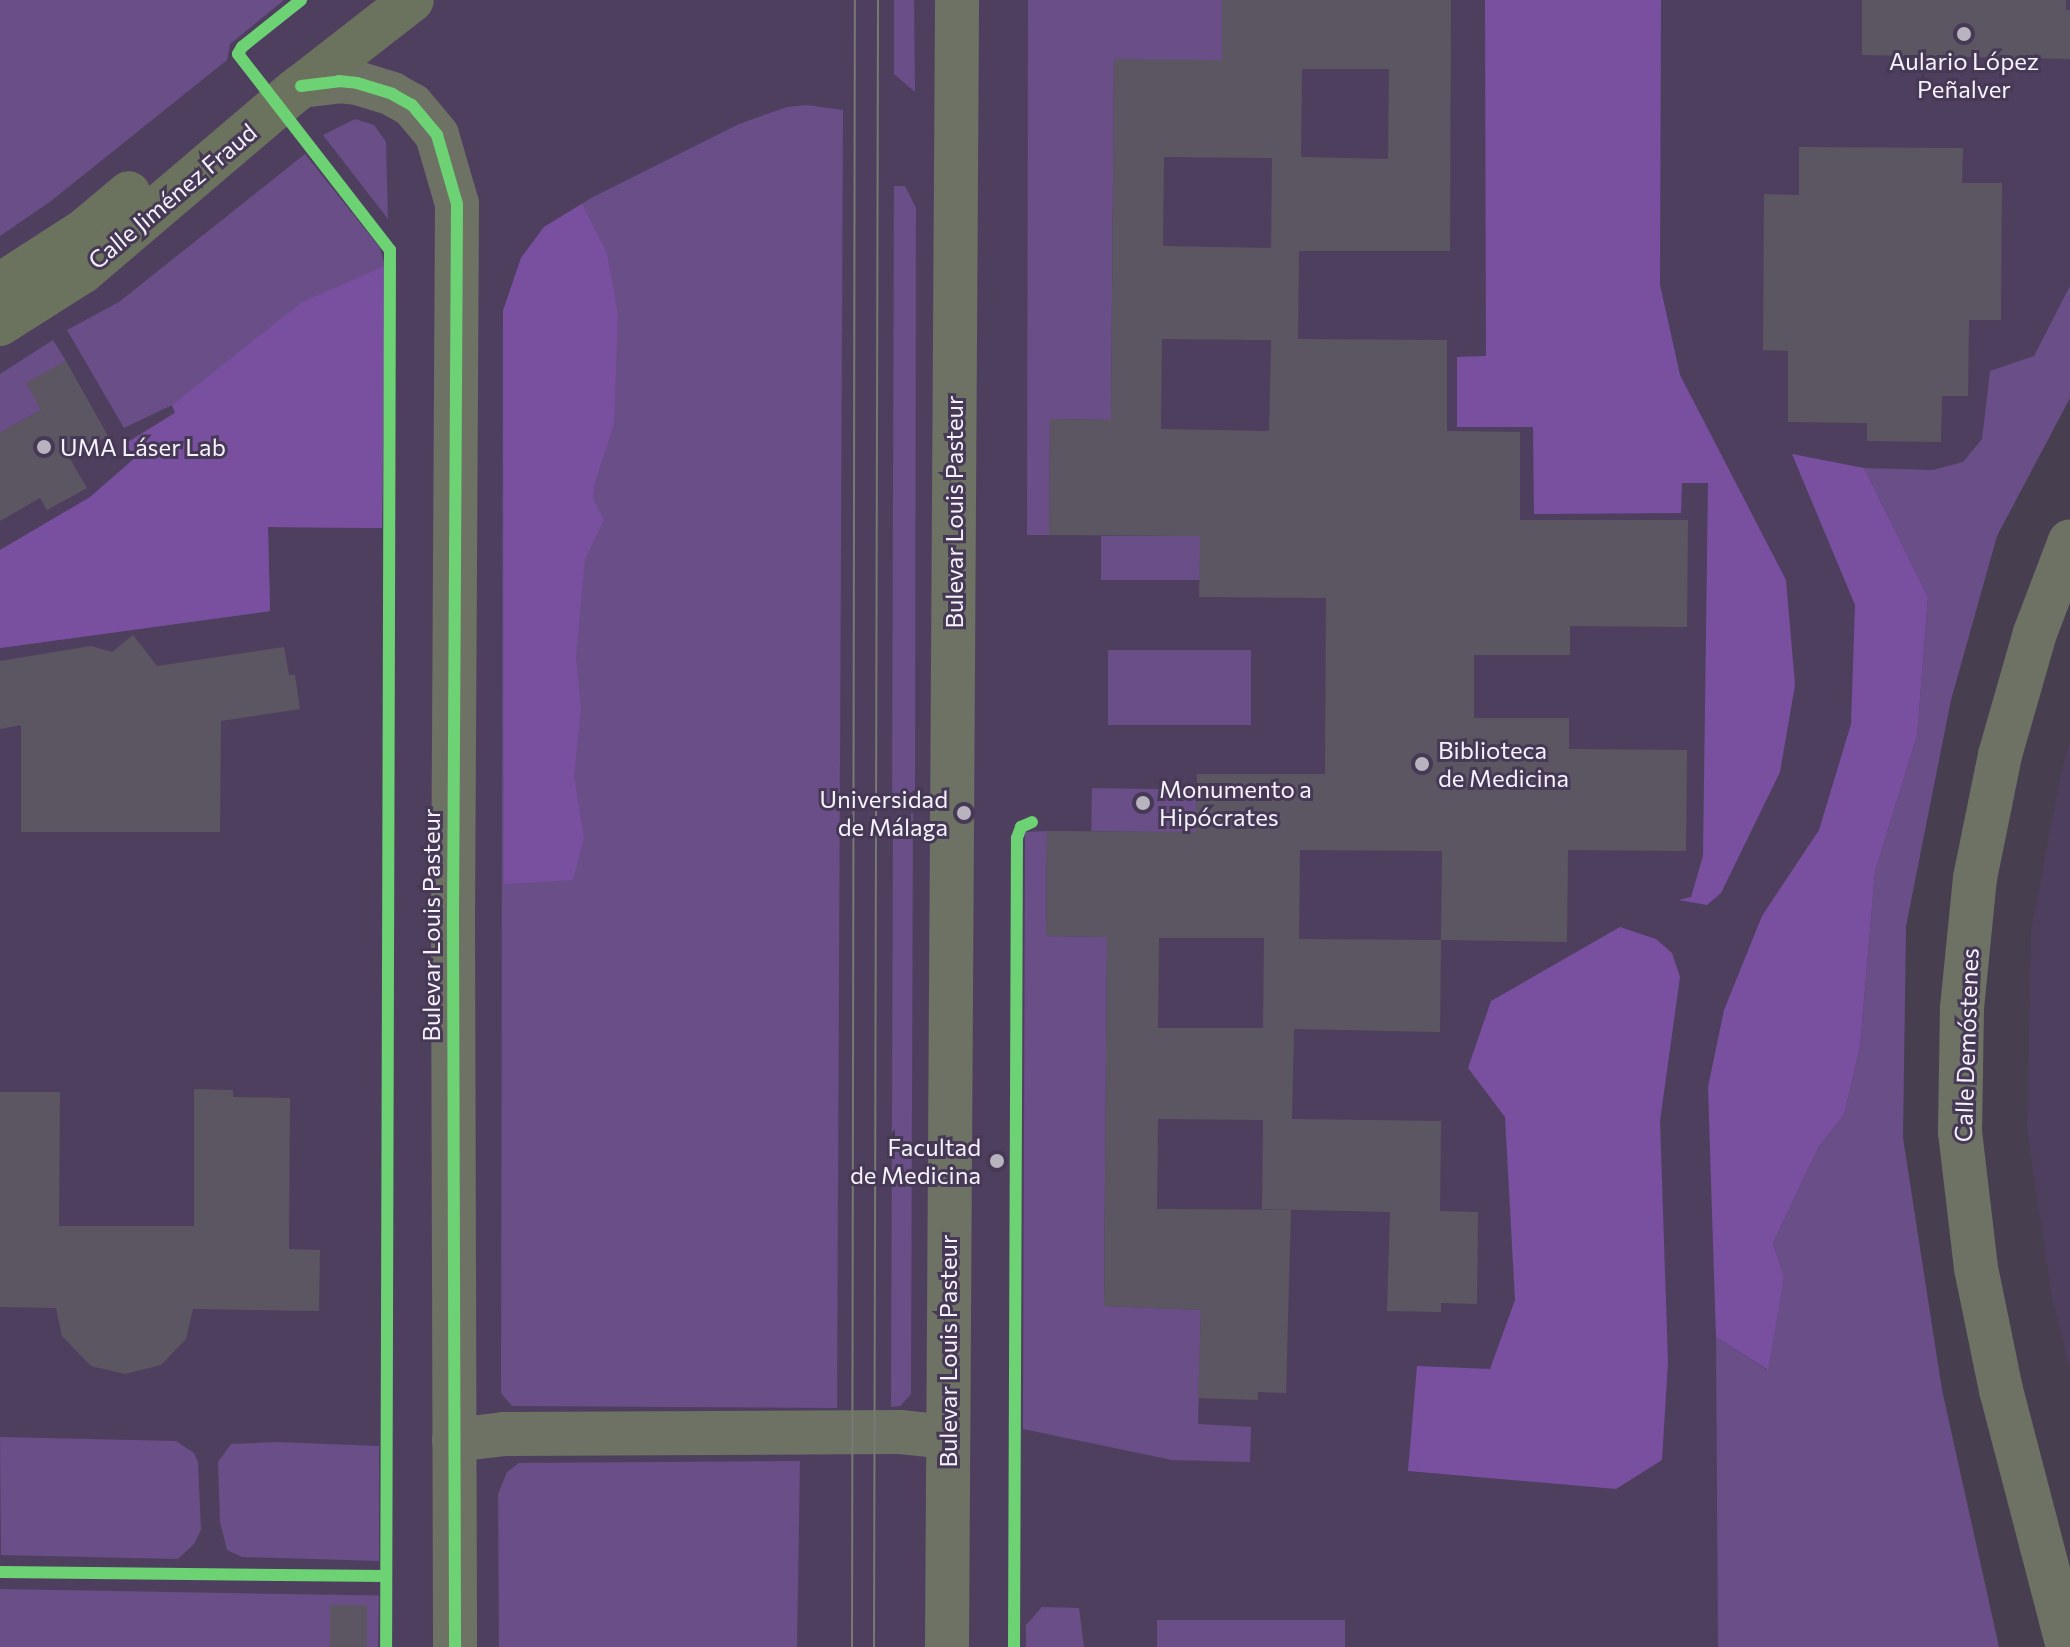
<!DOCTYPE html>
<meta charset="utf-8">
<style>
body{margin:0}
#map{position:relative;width:2070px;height:1647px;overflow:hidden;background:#473f4f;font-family:Commissioner,sans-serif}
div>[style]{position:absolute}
.built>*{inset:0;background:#4f3f5f}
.green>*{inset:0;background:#6a4e87;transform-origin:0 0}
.forest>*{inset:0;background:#794fa0}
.building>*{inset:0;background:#5c5662;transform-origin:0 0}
.minor>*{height:44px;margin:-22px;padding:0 22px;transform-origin:22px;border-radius:22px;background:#6e7265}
.tertiary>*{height:44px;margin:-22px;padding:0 22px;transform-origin:22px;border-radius:22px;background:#6e7265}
.secondary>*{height:44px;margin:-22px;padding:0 22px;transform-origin:22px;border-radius:22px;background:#6b725e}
.tram>*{height:2px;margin:-1px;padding:0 1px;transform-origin:1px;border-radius:1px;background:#777973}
.cycleway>*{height:12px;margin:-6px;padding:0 6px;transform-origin:6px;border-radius:6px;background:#6cd273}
.dots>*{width:22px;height:22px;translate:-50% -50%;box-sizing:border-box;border:4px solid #463955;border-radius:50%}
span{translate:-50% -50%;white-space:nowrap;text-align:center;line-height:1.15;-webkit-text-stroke:6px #463955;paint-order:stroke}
.poi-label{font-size:24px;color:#f7f2fd}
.left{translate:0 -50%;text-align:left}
.right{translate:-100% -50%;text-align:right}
.street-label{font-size:24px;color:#f7f2fd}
</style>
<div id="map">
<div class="built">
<div style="clip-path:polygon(0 0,2070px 0,2070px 398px,1997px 536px,1951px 700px,1906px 926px,1903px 1138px,1942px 1390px,1999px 1647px,0 1647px)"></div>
<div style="clip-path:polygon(2070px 742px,2070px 1368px,2052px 1297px,2027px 1130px,2031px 932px,2061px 773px)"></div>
</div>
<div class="green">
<div style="clip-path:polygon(0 0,284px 0,230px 44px,227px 60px,51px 201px,0 236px)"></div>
<div style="clip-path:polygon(894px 0,914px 0,915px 92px,894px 74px)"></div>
<div style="clip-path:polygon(1028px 0,1222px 0,1222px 60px,1114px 60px,1111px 420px,1050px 419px,1049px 535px,1027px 535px)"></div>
<div style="clip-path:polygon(807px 105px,843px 110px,837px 1408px,512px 1406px,501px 1393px,503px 311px,521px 258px,544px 227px,591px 198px,739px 124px,787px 107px)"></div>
<div style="clip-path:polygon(355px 119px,374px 125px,386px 142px,388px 219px,323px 135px)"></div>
<div style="clip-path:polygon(305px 154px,380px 248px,385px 266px,382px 528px,268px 527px,270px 611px,0 648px,0 550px,90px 498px,136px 457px,125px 444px,176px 412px,172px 405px,124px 428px,67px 330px,119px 302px)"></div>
<div style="clip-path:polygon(894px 186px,905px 186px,916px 208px,915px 790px,892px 803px)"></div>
<div style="clip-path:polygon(2070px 286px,2070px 398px,1997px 536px,1951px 700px,1906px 926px,1903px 1138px,1942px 1390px,1999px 1647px,1718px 1647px,1716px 1337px,1767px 1370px,1784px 1277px,1773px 1243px,1819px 1146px,1844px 1115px,1860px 1047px,1875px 871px,1917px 736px,1928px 597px,1864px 468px,1933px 470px,1963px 462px,1982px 439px,1990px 371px,2034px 356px)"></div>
<div style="clip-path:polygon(53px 340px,66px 361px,27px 383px,41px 410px,0 433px,0 374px)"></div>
<div style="left:1101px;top:536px;width:99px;height:44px"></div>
<div style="left:1108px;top:650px;width:143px;height:75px"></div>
<div style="left:1092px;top:788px;width:105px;height:43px;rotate:1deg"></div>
<div style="clip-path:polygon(913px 813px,911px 1394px,900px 1406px,891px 1407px,893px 823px)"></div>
<div style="clip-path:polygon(1047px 831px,1046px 936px,1107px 937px,1104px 1306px,1201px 1310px,1198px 1424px,1251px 1427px,1250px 1462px,1172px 1460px,1023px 1429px,1025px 832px)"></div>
<div style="clip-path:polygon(0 1437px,176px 1441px,194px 1453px,198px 1462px,201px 1530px,194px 1544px,178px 1559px,1px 1555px)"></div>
<div style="clip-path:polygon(277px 1442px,379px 1446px,379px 1561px,242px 1557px,227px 1550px,220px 1522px,218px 1462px,231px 1444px)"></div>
<div style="clip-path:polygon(800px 1461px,797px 1647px,499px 1647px,498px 1494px,507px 1472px,519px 1463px)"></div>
<div style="left:0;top:1589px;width:379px;height:58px;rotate:1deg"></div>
<div style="clip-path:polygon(1042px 1607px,1079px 1608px,1084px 1647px,1026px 1647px,1026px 1625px)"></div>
<div style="left:1157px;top:1620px;width:188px;height:27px"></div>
</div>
<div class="forest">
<div style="clip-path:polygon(1485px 0,1661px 0,1660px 285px,1680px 375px,1786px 580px,1795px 685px,1780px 772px,1721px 893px,1707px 905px,1679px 900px,1691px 897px,1703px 856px,1708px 483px,1682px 483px,1681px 513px,1534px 514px,1533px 427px,1457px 427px,1457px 357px,1486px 356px)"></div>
<div style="clip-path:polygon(582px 204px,607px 253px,618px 315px,614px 424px,595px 482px,593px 499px,604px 520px,585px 559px,576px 657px,581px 709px,574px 776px,584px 838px,573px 880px,504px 884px,503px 311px,521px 258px,544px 227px)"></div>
<div style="clip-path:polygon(385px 266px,382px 528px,268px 527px,270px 611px,0 648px,0 550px,90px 497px,136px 457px,125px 444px,175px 413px,172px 405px,302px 302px)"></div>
<div style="clip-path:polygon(1792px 454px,1864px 468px,1928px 597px,1917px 736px,1875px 871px,1860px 1047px,1844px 1115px,1819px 1146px,1773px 1243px,1784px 1277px,1768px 1370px,1716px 1337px,1708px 1087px,1724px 1010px,1762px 916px,1819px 830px,1851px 724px,1855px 605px)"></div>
<div style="clip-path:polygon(1620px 927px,1656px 939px,1672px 953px,1680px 977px,1660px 1121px,1668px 1362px,1662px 1460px,1616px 1489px,1408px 1471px,1417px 1366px,1490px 1369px,1515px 1300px,1505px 1117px,1468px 1068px,1491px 1001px)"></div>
</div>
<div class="building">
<div style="clip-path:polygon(evenodd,1222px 0,1451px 0,1450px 251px,1299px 251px,1298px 339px,1447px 340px,1447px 431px,1520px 432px,1520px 520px,1688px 520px,1687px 627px,1570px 626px,1570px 655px,1474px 655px,1474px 718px,1569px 718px,1569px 749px,1687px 750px,1686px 851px,1568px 850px,1567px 942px,1441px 940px,1440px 1032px,1294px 1029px,1292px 1119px,1441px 1121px,1440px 1211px,1478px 1212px,1477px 1304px,1441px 1303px,1441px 1312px,1387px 1311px,1390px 1212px,1262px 1209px,1263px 1120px,1158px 1119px,1157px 1209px,1291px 1210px,1286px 1393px,1258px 1392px,1258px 1400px,1198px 1398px,1201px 1310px,1104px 1306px,1107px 937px,1046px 936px,1047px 831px,1196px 832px,1197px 774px,1325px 774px,1326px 598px,1199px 597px,1200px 536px,1049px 535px,1050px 419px,1111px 420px,1114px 59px,1222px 60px,1222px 0,1302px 69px,1389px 69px,1388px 159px,1301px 157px,1302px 69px,1222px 0,1164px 157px,1272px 158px,1271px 248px,1163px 246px,1164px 157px,1222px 0,1162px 339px,1271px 340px,1269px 431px,1161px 429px,1162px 339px,1222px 0,1300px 850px,1442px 851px,1441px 940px,1299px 939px,1300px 850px,1222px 0,1159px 938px,1264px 938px,1263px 1028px,1158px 1028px,1159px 938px)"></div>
<div style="clip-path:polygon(1862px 0,2066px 0,2066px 10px,2070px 10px,2070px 59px,1862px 55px)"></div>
<div style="clip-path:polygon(1799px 147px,1963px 148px,1962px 183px,2002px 183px,2001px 320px,1969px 320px,1968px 396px,1942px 396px,1941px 442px,1867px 441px,1867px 423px,1788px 422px,1788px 351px,1763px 350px,1764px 194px,1799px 195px)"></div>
<div style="clip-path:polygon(66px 361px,108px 436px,69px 457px,87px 488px,47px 510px,40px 498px,0 521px,0 433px,41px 410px,26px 383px)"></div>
<div style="clip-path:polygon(133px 635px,157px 666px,284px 647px,289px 675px,295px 675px,300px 709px,221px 721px,220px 832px,21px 832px,21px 725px,0 729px,0 661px,91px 646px,112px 652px)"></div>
<div style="clip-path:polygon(194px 1089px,233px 1090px,233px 1097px,290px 1098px,289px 1249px,320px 1250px,319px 1311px,193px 1309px,186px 1339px,161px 1365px,125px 1374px,91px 1366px,62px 1336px,56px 1308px,0 1307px,0 1092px,60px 1092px,59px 1226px,194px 1226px)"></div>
<div style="left:330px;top:1605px;width:37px;height:42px"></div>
</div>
<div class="minor">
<div style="left:2068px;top:1647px;width:266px;rotate:-104.6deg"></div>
<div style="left:2001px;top:1390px;width:125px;rotate:-101.6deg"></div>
<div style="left:1976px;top:1268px;width:137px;rotate:-96.7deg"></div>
<div style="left:1960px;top:1132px;width:124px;rotate:-89.1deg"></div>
<div style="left:1962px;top:1008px;width:131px;rotate:-84.3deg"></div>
<div style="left:1975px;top:878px;width:126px;rotate:-78.5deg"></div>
<div style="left:2000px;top:755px;width:127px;rotate:-74deg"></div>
<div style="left:2035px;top:633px;width:98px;rotate:-69.2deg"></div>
</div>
<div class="tertiary">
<div style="left:301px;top:86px;width:38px;rotate:-7deg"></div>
<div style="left:339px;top:81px;width:18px;rotate:6deg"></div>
<div style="left:357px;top:83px;width:37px;rotate:17deg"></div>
<div style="left:392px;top:94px;width:23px;rotate:29deg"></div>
<div style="left:412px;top:105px;width:39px;rotate:50deg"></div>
<div style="left:437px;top:135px;width:72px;rotate:73.8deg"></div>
<div style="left:457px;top:204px;width:711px;rotate:90.32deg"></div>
<div style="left:453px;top:915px;width:732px;rotate:89.84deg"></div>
<div style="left:454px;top:1440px;width:50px;rotate:-6.8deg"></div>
<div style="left:504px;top:1434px;width:396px;rotate:-0.3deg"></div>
<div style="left:900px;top:1432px;width:48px;rotate:5.9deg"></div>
<div style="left:947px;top:1647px;width:1647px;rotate:-89.65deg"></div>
</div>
<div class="secondary">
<div style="left:0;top:285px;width:101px;rotate:-32.9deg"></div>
<div style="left:85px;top:230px;width:57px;rotate:-40.1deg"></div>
<div style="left:0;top:324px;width:97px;rotate:-32.4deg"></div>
<div style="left:82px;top:272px;width:280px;rotate:-40.4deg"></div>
<div style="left:295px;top:91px;width:148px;rotate:-37.9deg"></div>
</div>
<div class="tram">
<div style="left:852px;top:1647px;width:1647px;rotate:-89.9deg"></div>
<div style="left:874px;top:1647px;width:1647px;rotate:-89.86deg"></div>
</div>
<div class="cycleway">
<div style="left:301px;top:0;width:75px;rotate:141.5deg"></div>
<div style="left:242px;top:47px;width:8px;rotate:120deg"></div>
<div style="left:238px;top:54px;width:248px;rotate:52.2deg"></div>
<div style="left:390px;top:250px;width:1397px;rotate:90.16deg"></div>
<div style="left:301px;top:86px;width:38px;rotate:-7deg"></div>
<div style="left:339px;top:81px;width:18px;rotate:6deg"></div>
<div style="left:357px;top:83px;width:37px;rotate:17deg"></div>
<div style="left:392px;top:94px;width:23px;rotate:29deg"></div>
<div style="left:412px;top:105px;width:39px;rotate:50deg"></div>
<div style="left:437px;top:135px;width:72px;rotate:73.8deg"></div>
<div style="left:457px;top:204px;width:711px;rotate:90.32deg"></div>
<div style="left:453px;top:915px;width:732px;rotate:89.84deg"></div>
<div style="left:0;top:1572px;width:385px;rotate:0.6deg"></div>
<div style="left:1014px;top:1647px;width:809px;rotate:-89.79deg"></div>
<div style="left:1017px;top:838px;width:12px;rotate:-70deg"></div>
<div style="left:1021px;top:827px;width:12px;rotate:-24deg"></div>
</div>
<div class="dots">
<div style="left:1964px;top:34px;background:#b9b3c0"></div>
<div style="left:44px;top:447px;background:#b9b3c0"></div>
<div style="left:1422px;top:764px;background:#b9b3c0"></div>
<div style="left:1143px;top:803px;background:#b9b3c0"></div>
<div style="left:964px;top:813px;background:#b9b3c0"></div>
<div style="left:997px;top:1161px;background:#b9b3c0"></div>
</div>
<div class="poi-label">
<span style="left:1964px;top:75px">Aulario López<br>Peñalver</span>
<span class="left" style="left:60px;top:447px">UMA Láser Lab</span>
<span class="left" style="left:1438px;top:764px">Biblioteca<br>de Medicina</span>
<span class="left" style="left:1159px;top:803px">Monumento a<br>Hipócrates</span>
<span class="right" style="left:948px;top:813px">Universidad<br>de Málaga</span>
<span class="right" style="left:981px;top:1161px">Facultad<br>de Medicina</span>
</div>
<div class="street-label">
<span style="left:172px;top:196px;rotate:-40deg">Calle Jiménez Fraud</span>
<span style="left:954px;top:512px;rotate:-90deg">Bulevar Louis Pasteur</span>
<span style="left:431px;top:925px;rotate:-90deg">Bulevar Louis Pasteur</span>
<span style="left:1966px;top:1045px;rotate:-88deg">Calle Demóstenes</span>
<span style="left:948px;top:1351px;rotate:-90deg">Bulevar Louis Pasteur</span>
</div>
</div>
